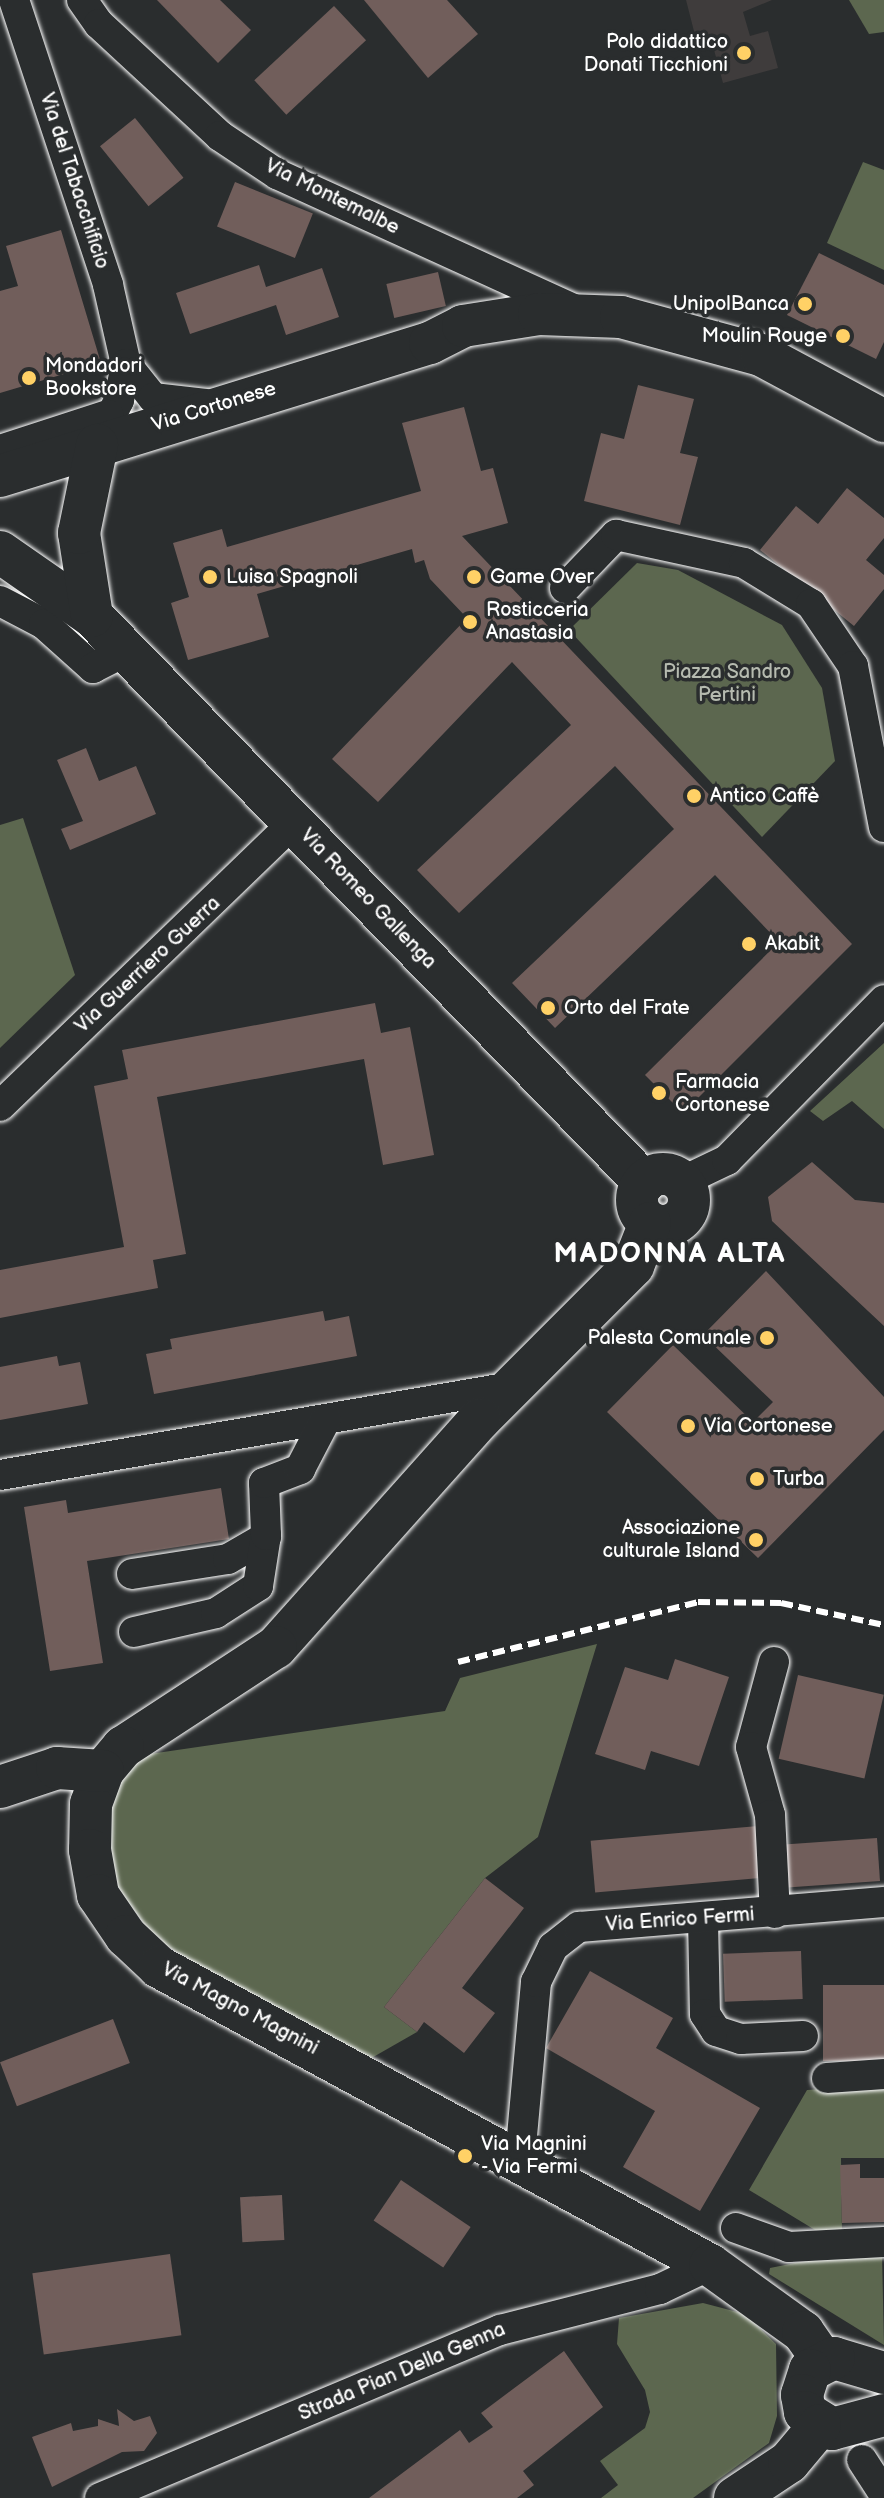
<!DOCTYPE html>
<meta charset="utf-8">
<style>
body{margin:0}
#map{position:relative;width:884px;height:2498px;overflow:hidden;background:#2a2d2e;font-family:"Balsamiq Sans",sans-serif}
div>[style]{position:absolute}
.built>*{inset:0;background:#3f3c3c}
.green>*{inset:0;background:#5c674f}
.building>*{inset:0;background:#715e5b;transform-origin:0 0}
.roads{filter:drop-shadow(0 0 2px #fff) drop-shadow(0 0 2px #fff)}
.street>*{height:30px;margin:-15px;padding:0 15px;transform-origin:15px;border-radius:15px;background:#2a2d2e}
.secondary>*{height:42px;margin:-21px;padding:0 21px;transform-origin:21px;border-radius:21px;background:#2a2d2e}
.secondary>.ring{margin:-21px;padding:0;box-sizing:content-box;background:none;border:42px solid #2a2d2e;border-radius:50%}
.rail>*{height:6px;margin-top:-3px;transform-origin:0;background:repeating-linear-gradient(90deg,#fff 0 12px,transparent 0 18px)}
.dots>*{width:22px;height:22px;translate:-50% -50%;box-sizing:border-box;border:4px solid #2a2d2e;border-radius:50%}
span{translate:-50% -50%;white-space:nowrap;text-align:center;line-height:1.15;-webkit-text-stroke:7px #2a2d2e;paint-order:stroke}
.poi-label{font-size:20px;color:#fff}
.right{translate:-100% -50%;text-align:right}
.left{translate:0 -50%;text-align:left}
.street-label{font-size:20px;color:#fff}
.park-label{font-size:20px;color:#b6bbb0}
.district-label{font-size:28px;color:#fff;font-weight:700;letter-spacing:2px}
</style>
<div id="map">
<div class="built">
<div style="clip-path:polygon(686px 0,772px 0,743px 12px,750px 36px,768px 31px,778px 68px,723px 83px,710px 35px,696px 39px)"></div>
</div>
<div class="green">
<div style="clip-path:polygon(849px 0,884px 0,884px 32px,869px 34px)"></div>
<div style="clip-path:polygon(863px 162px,884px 170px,884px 270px,827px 243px)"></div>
<div style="clip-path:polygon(637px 563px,678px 570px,782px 625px,822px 688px,835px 761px,762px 837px,569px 630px)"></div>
<div style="clip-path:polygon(23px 818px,75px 975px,0 1048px,0 825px)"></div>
<div style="clip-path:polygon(884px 1043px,884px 1129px,852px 1101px,823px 1121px,810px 1111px)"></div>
<div style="clip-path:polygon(597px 1644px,538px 1837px,485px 1878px,384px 2007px,417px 2032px,368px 2060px,237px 1994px,153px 1936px,115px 1884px,104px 1831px,116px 1781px,136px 1756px,445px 1711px,460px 1678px)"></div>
<div style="clip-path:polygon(884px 2085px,884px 2158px,841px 2158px,842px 2233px,820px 2233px,749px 2190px,807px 2090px)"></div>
<div style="clip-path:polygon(882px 2254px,884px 2345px,769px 2274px,770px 2268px,820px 2258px)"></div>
<div style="clip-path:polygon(703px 2303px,745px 2314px,776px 2344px,777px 2416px,769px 2443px,693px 2498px,601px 2498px,618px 2485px,600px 2461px,645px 2428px,650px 2412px,645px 2390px,617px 2344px,619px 2318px)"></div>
</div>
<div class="building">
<div style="clip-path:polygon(157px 0,220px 0,251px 30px,218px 63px)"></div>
<div style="clip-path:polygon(364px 0,447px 0,478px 34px,428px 78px)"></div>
<div style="left:334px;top:6px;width:47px;height:109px;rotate:47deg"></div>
<div style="left:135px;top:118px;width:77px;height:45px;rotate:51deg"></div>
<div style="left:235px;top:182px;width:84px;height:48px;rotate:22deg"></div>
<div style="clip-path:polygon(61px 230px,101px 363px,0 393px,0 291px,18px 286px,6px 246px)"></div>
<div style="clip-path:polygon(819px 253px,884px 285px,884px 342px,876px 359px,787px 315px)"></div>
<div style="clip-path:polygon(259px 265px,266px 287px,322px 268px,339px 317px,286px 335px,276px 305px,190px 334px,176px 293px)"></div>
<div style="left:438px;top:272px;width:35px;height:53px;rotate:77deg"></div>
<div style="clip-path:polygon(638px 385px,694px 399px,680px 453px,698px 457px,680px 525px,584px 501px,601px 433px,624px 439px)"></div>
<div style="clip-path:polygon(464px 407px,481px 471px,493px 468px,508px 523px,462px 536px,852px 944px,683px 1113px,645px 1075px,779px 942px,715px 875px,555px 1028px,512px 983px,674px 829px,615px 766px,459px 913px,417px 870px,571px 725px,512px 662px,378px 802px,332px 759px,467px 618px,430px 579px,424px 560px,415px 563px,412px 549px,257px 594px,269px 637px,188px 660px,171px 603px,189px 597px,173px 543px,222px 529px,227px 547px,421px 491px,402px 423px)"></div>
<div style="clip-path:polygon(847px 488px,884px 518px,884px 538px,866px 560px,884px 575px,884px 589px,854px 626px,760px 550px,796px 506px,818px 524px)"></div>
<div style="clip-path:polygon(86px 748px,99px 781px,136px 766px,156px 814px,70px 850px,61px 829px,83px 821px,57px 760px)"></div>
<div style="clip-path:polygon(375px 1003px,381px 1033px,410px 1027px,434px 1155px,383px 1165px,364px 1059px,157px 1097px,186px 1254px,153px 1260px,158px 1288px,0 1318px,0 1270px,124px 1247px,94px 1086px,128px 1079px,122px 1050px)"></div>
<div style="clip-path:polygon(812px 1162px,855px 1200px,884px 1203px,884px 1326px,772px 1221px,768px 1197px)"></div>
<div style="clip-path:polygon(766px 1271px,884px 1397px,884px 1430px,758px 1558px,607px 1412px,673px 1345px,753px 1422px,773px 1402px,703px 1335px)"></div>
<div style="clip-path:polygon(323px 1311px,325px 1321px,349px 1316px,357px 1356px,154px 1394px,146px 1354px,172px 1349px,170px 1339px)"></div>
<div style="clip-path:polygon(57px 1356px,59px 1366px,80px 1362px,88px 1404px,0 1420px,0 1367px)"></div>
<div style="clip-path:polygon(221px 1488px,229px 1539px,87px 1561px,103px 1663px,50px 1671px,24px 1507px,66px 1500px,68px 1513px)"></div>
<div style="clip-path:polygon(675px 1659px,729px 1677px,699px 1766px,651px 1751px,645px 1770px,595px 1754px,625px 1667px,668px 1680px)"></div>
<div style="left:798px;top:1675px;width:88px;height:86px;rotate:13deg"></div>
<div style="left:758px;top:1826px;width:52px;height:168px;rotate:85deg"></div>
<div style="left:877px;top:1838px;width:43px;height:93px;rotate:86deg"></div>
<div style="clip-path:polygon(485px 1878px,524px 1908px,462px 1988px,495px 2013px,464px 2053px,424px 2022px,417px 2032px,384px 2007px)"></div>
<div style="left:801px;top:1951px;width:48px;height:78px;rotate:88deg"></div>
<div style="clip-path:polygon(590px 1971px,673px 2018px,656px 2048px,760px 2108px,700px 2211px,623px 2167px,655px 2111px,546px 2048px)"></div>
<div style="left:884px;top:1985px;width:76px;height:61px;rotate:90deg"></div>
<div style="left:113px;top:2019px;width:47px;height:121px;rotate:69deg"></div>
<div style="clip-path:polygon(860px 2164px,860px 2178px,884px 2178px,884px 2222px,842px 2223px,840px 2165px)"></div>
<div style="left:401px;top:2180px;width:84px;height:49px;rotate:34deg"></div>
<div style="left:282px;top:2195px;width:45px;height:42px;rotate:87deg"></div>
<div style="left:170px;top:2254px;width:82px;height:139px;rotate:82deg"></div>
<div style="clip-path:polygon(564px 2351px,603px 2407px,523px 2471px,534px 2485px,517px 2498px,369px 2498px,460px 2430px,469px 2443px,493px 2427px,481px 2413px)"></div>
<div style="clip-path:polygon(117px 2409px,134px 2421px,150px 2416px,157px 2433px,144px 2451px,122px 2452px,52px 2487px,32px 2437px,71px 2423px,73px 2431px,98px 2426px,98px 2419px,119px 2426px)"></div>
</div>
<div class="roads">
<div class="street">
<div style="left:14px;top:0;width:300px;rotate:71.7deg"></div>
<div style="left:108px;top:285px;width:81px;rotate:77.2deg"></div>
<div style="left:126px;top:364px;width:37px;rotate:101deg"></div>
<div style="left:119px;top:400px;width:50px;rotate:116.1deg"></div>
<div style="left:82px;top:0;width:29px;rotate:55deg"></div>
<div style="left:99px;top:24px;width:165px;rotate:42.8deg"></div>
<div style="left:220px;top:136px;width:69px;rotate:33.7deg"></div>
<div style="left:277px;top:174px;width:328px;rotate:24.5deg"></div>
<div style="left:126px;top:364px;width:43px;rotate:51.5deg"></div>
<div style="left:153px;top:398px;width:53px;rotate:6.5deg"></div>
<div style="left:0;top:450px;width:114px;rotate:-18deg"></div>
<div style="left:565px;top:588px;width:74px;rotate:-46.1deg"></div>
<div style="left:616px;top:535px;width:131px;rotate:12.3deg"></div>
<div style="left:744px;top:563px;width:79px;rotate:31.5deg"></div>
<div style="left:811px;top:604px;width:75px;rotate:55.9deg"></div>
<div style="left:853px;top:666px;width:164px;rotate:79.1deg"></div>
<div style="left:0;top:601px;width:50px;rotate:27.6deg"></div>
<div style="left:44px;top:624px;width:66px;rotate:41.9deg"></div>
<div style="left:93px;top:668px;width:37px;rotate:-27deg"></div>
<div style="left:0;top:1106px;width:409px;rotate:-44deg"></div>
<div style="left:681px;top:1182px;width:51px;rotate:-25.6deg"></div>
<div style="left:727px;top:1160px;width:224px;rotate:-45.5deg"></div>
<div style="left:0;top:1475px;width:519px;rotate:-9.77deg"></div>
<div style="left:132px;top:1574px;width:97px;rotate:-8.9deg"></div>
<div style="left:228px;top:1559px;width:44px;rotate:-30.1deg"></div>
<div style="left:134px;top:1632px;width:84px;rotate:-13deg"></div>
<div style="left:216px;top:1613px;width:50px;rotate:-32.7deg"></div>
<div style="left:258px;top:1586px;width:52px;rotate:-81.1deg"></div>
<div style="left:266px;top:1535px;width:52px;rotate:-92.2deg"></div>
<div style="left:264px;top:1483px;width:39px;rotate:-21deg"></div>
<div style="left:300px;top:1469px;width:56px;rotate:-62.5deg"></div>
<div style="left:774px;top:1662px;width:88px;rotate:105.1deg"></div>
<div style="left:751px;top:1747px;width:71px;rotate:74.4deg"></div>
<div style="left:770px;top:1815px;width:98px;rotate:87.1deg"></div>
<div style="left:703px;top:1920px;width:94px;rotate:88.8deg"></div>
<div style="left:705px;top:2014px;width:20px;rotate:57deg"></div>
<div style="left:716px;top:2031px;width:26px;rotate:18deg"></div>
<div style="left:741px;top:2039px;width:62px;rotate:-2.8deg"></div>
<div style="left:827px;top:2078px;width:57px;rotate:-4deg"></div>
<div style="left:520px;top:2158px;width:177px;rotate:-84.8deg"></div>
<div style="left:536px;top:1982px;width:39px;rotate:-64deg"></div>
<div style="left:553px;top:1947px;width:33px;rotate:-38deg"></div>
<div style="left:579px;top:1927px;width:306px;rotate:-4.7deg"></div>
<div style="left:736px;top:2228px;width:56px;rotate:19.7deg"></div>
<div style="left:789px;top:2247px;width:95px;rotate:-3deg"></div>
<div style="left:862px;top:2460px;width:40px;rotate:57.1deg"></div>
<div style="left:100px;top:2498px;width:434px;rotate:-22.8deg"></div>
<div style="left:500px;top:2330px;width:165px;rotate:-14.4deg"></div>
<div style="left:660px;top:2289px;width:55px;rotate:-25.6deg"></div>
</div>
<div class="secondary">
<div style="left:0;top:476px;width:450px;rotate:-17.2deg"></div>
<div style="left:430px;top:343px;width:37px;rotate:-27deg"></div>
<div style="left:463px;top:326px;width:77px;rotate:-9deg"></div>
<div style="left:539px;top:314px;width:82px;rotate:2.1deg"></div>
<div style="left:621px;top:317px;width:145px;rotate:15.2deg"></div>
<div style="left:761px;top:355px;width:140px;rotate:28.2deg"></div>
<div style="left:0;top:552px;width:112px;rotate:34.8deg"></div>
<div style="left:92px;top:616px;width:791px;rotate:45.72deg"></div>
<div style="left:92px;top:616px;width:84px;rotate:-98.9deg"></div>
<div style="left:79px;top:533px;width:90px;rotate:-78.4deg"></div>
<div class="ring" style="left:637px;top:1174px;width:10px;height:10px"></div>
<div style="left:650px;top:1223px;width:46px;rotate:111.6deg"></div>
<div style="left:633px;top:1266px;width:216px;rotate:135deg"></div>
<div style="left:480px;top:1419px;width:306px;rotate:131.8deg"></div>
<div style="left:276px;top:1647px;width:183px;rotate:146.8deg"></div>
<div style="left:123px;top:1747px;width:31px;rotate:130deg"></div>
<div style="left:103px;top:1771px;width:35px;rotate:110deg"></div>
<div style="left:91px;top:1804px;width:46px;rotate:91.2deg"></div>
<div style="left:90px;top:1850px;width:46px;rotate:79.9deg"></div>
<div style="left:98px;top:1895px;width:50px;rotate:55.7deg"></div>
<div style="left:126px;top:1936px;width:45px;rotate:43.2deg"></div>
<div style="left:159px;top:1967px;width:626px;rotate:28.41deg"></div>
<div style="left:710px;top:2265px;width:115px;rotate:35.8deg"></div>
<div style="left:803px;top:2332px;width:35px;rotate:55deg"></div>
<div style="left:0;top:1787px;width:60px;rotate:-18.4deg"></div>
<div style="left:57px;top:1768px;width:46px;rotate:3.7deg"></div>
<div style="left:884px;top:2373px;width:52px;rotate:-163.3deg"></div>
<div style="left:834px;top:2358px;width:27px;rotate:153deg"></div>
<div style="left:810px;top:2370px;width:26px;rotate:108deg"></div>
<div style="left:802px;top:2395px;width:17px;rotate:80deg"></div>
<div style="left:805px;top:2412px;width:32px;rotate:32deg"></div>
<div style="left:832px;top:2429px;width:54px;rotate:-15.1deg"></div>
<div style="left:735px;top:2498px;width:65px;rotate:-33.7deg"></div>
<div style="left:789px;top:2462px;width:48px;rotate:-50deg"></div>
</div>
</div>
<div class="rail">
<div style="left:458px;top:1662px;width:247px;rotate:-14deg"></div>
<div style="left:698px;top:1602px;width:83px;rotate:0.7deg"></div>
<div style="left:781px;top:1603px;width:105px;rotate:12.1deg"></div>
</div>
<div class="dots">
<div style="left:744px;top:53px;background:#ffd166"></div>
<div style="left:805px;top:304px;background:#ffd166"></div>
<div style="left:843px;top:336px;background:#ffd166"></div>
<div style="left:29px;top:378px;background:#ffd166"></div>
<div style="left:210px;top:577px;background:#ffd166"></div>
<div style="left:474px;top:577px;background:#ffd166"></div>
<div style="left:470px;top:622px;background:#ffd166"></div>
<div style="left:694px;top:796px;background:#ffd166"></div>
<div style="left:749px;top:944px;background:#ffd166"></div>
<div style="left:548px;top:1008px;background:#ffd166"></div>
<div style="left:659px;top:1093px;background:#ffd166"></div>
<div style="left:767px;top:1338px;background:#ffd166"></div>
<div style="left:688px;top:1426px;background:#ffd166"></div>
<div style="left:757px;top:1479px;background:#ffd166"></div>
<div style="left:756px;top:1540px;background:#ffd166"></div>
<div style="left:465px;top:2156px;background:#ffd166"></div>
</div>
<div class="poi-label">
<span class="right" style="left:728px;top:54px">Polo didattico<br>Donati Ticchioni</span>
<span class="right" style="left:789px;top:304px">UnipolBanca</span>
<span class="right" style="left:827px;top:336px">Moulin Rouge</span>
<span class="left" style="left:45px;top:378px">Mondadori<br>Bookstore</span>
<span class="left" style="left:226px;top:577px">Luisa Spagnoli</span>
<span class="left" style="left:490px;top:577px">Game Over</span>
<span class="left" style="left:486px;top:622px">Rosticceria<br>Anastasia</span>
<span class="left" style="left:710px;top:796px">Antico Caffè</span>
<span class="left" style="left:765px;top:944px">Akabit</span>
<span class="left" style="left:564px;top:1008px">Orto del Frate</span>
<span class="left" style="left:675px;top:1094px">Farmacia<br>Cortonese</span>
<span class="right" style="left:751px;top:1338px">Palesta Comunale</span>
<span class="left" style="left:704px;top:1426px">Via Cortonese</span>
<span class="left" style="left:773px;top:1479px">Turba</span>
<span class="right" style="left:740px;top:1540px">Associazione<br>culturale Island</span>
<span class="left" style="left:481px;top:2156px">Via Magnini<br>- Via Fermi</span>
</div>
<div class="street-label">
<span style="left:74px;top:181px;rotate:72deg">Via del Tabacchificio</span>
<span style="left:332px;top:197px;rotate:26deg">Via Montemalbe</span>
<span style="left:214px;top:407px;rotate:-17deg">Via Cortonese</span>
<span style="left:368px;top:899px;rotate:46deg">Via Romeo Gallenga</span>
<span style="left:148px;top:965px;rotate:-43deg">Via Guerriero Guerra</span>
<span style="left:680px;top:1920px;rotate:-4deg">Via Enrico Fermi</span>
<span style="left:240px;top:2009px;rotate:28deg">Via Magno Magnini</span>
<span style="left:402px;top:2372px;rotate:-23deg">Strada Pian Della Genna</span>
</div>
<div class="park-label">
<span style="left:727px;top:684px">Piazza Sandro<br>Pertini</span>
</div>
<div class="district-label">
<span style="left:670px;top:1254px">MADONNA ALTA</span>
</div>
</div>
